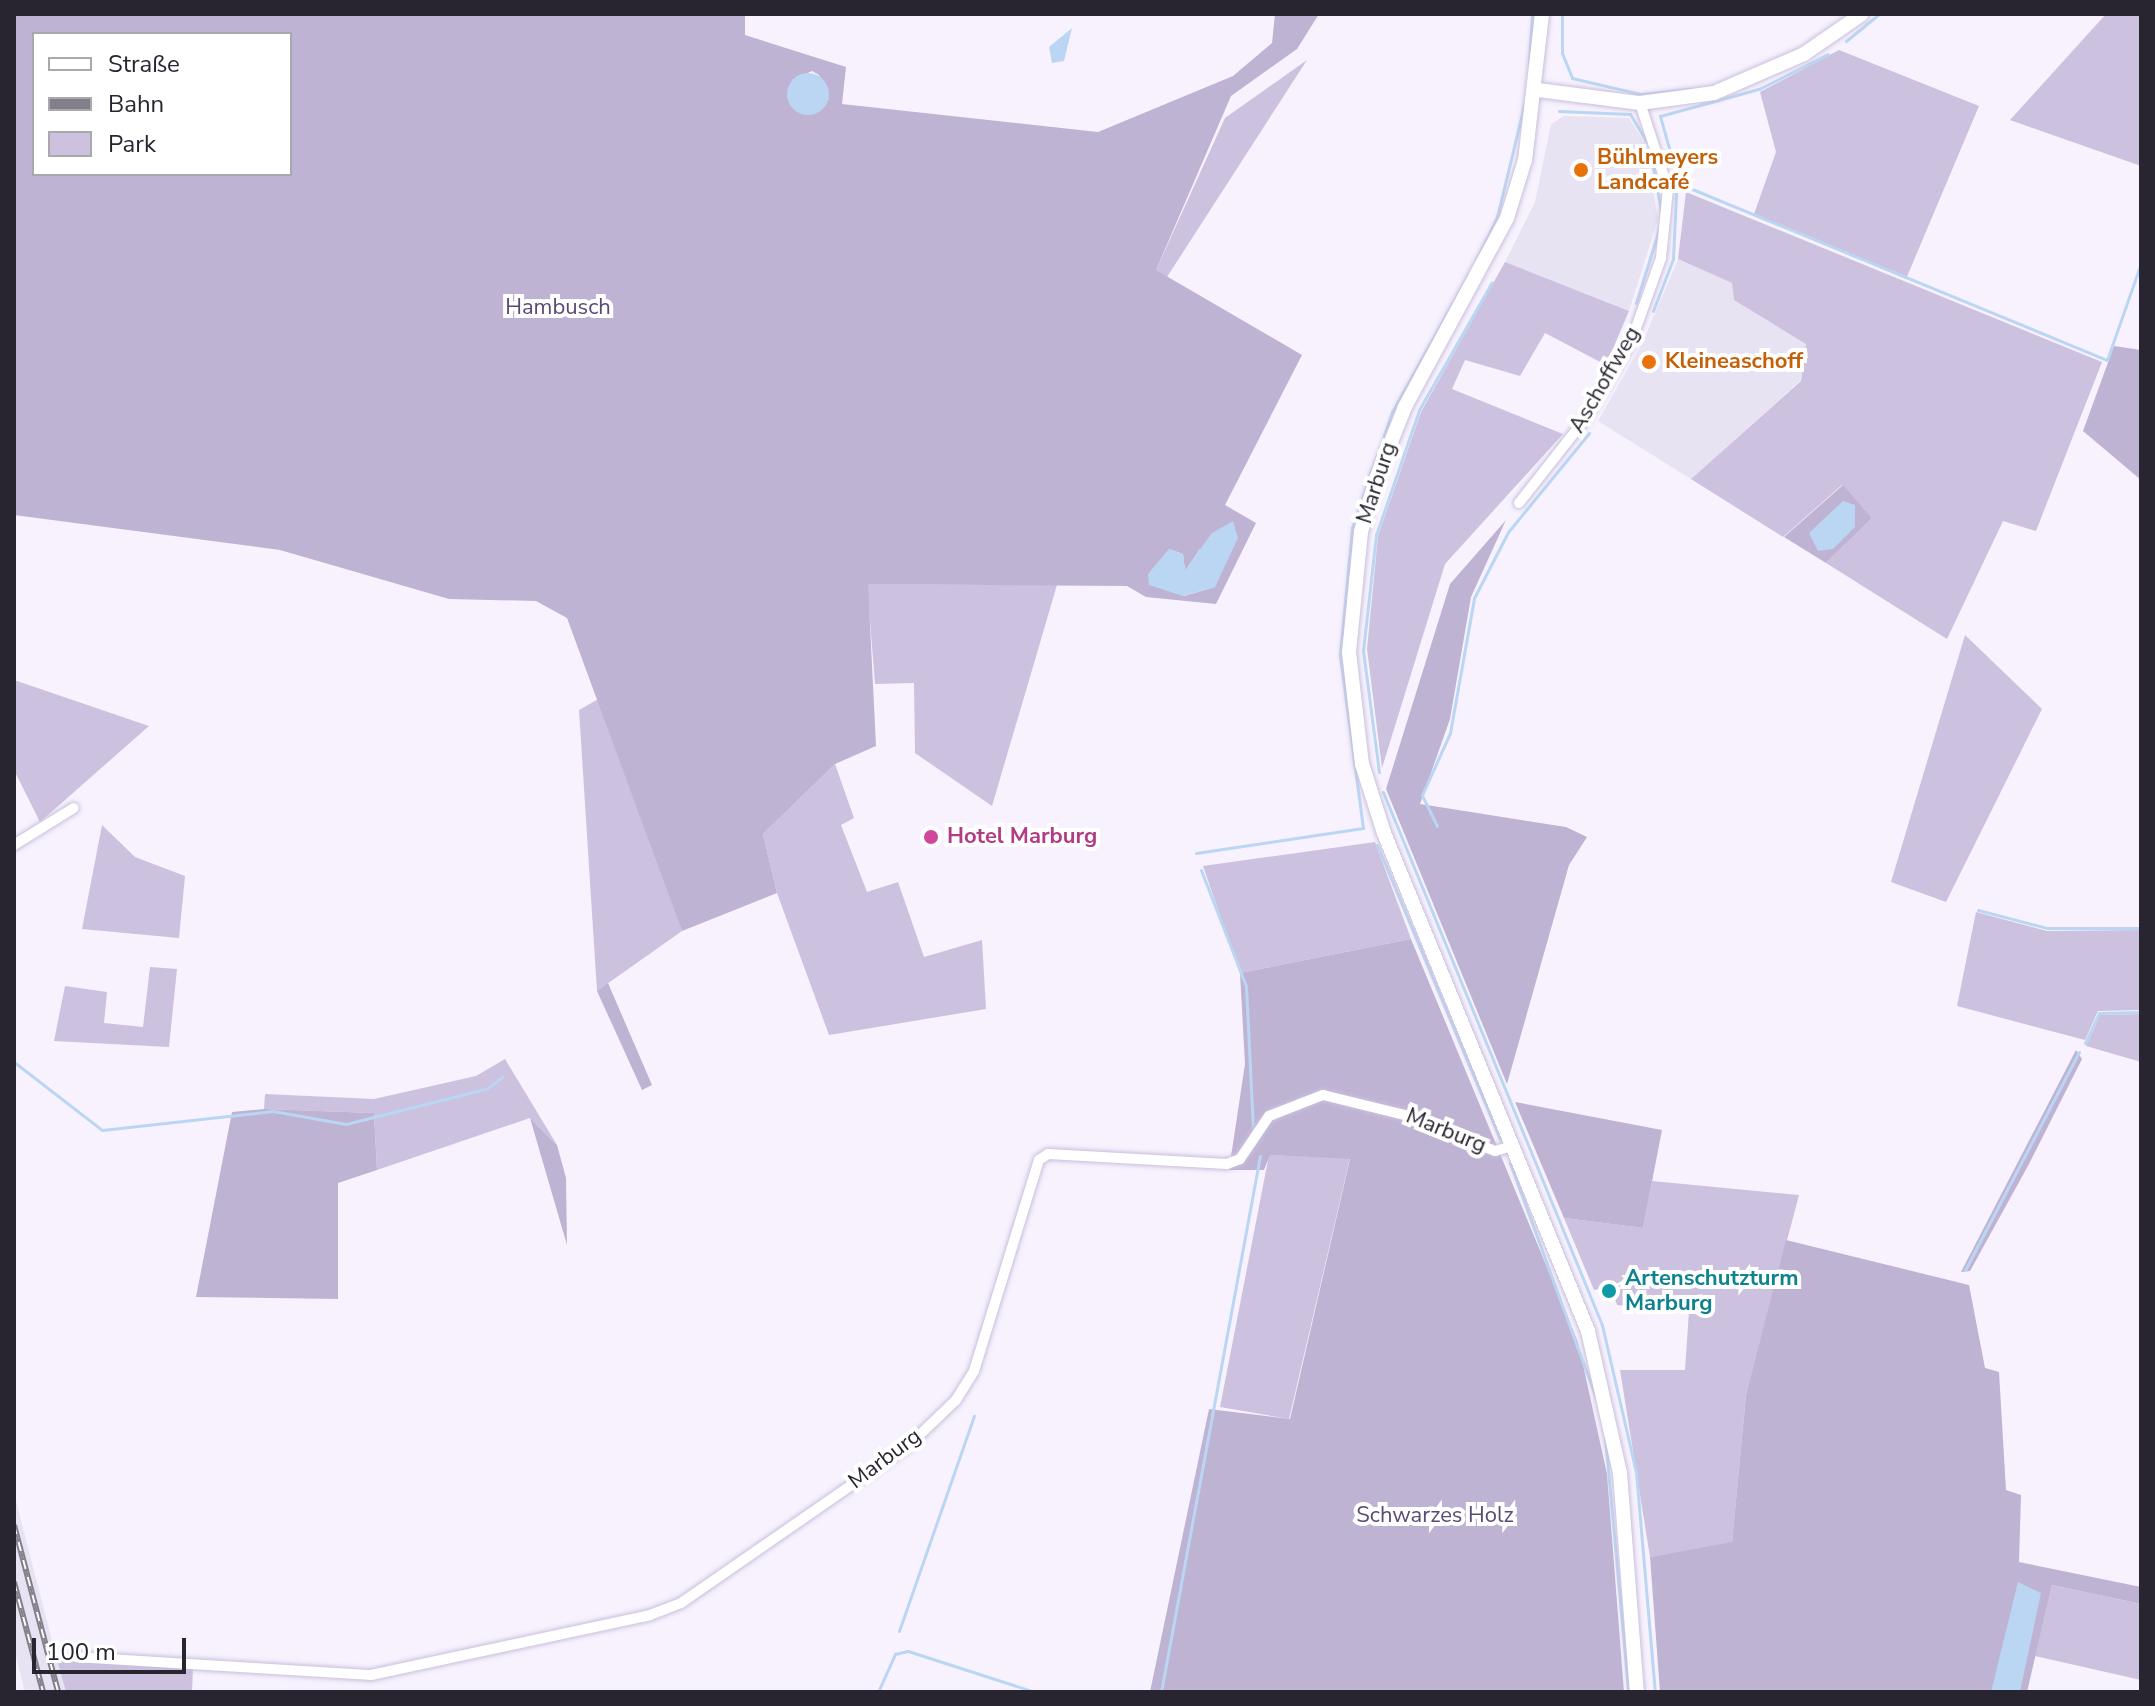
<!DOCTYPE html>
<meta charset="utf-8">
<style>
body{margin:0}
#map{position:relative;width:2155px;height:1706px;overflow:hidden;background:#f7f2fe;font-family:"Nunito Sans",sans-serif}
div>[style]{position:absolute}
.built>*{inset:0;background:#e8e3f2}
.green>*{inset:0;background:#ccc1df}
.forest>*{inset:0;background:#bfb3d4}
.water>*{inset:0;background:#bbd6f2}
.round{border-radius:50%}
.stream>*{height:3px;margin:-1.5px;padding:0 1.5px;transform-origin:1.5px;border-radius:1.5px;background:#bbd6f2}
.roads{filter:drop-shadow(0 0 2px #c9bfdc) drop-shadow(0 0 2px #c9bfdc)}
.street>*{height:10px;margin:-5px;padding:0 5px;transform-origin:5px;border-radius:5px;background:#fff}
.secondary>*{height:14px;margin:-7px;padding:0 7px;transform-origin:7px;border-radius:7px;background:#fff}
.rail>*{height:6px;margin-top:-3px;transform-origin:0;background:repeating-linear-gradient(90deg,#fff 0 9px,#837f8a 0 18px);box-sizing:border-box;border-block:2px solid #837f8a}
.dots>*{width:22px;height:22px;translate:-50% -50%;box-sizing:border-box;border:4px solid #fff;border-radius:50%}
span{translate:-50% -50%;white-space:nowrap;text-align:center;line-height:1.15;-webkit-text-stroke:8px #fff;paint-order:stroke}
.food-label{font-size:22px;color:#c56008;font-weight:700}
.left{translate:0 -50%;text-align:left}
.park-label{font-size:22px;color:#5b4877}
.street-label{font-size:22px;color:#292530}
.hotel-label{font-size:22px;color:#b23c85;font-weight:700}
.culture-label{font-size:22px;color:#0d838f;font-weight:700}
.frame{position:absolute;inset:0;border:16px solid #292530;pointer-events:none}
.legend{position:absolute;left:32px;top:32px;width:260px;height:144px;box-sizing:border-box;background:#fff;border:2px solid #a9a8ac;margin:0;padding:10px 14px;list-style:none;font-size:24px;color:#292530}
.legend li{display:flex;align-items:center;gap:16px;height:40px}
.legend b{width:40px;border:2px solid #a9a8ac}
.scale{position:absolute;left:32px;top:1638px;width:154px;height:36px;box-sizing:border-box;border:4px solid #292530;border-top:0;padding-left:10px;font-size:24px;line-height:28px;white-space:nowrap;color:#292530;-webkit-text-stroke:6px #fff;paint-order:stroke}
</style>
<div id="map">
<div class="built">
<div style="clip-path:polygon(1564px 116px,1629px 118px,1645px 143px,1658px 219px,1629px 311px,1505px 262px,1535px 202px,1551px 124px)"></div>
<div style="clip-path:polygon(1678px 259px,1732px 283px,1735px 300px,1806px 343px,1801px 380px,1691px 479px,1598px 421px,1642px 344px)"></div>
<div style="clip-path:polygon(14px 1493px,57px 1660px,66px 1692px,25px 1692px,14px 1649px)"></div>
</div>
<div class="green">
<div style="clip-path:polygon(2106px 14px,2141px 14px,2141px 166px,2010px 120px)"></div>
<div style="clip-path:polygon(1839px 50px,1979px 106px,1906px 279px,1754px 214px,1776px 152px,1760px 92px)"></div>
<div style="clip-path:polygon(1307px 60px,1167px 277px,1156px 270px,1225px 118px)"></div>
<div style="clip-path:polygon(1686px 192px,2102px 362px,2036px 531px,2003px 521px,1947px 639px,1826px 563px,1872px 518px,1842px 485px,1783px 537px,1691px 479px,1801px 381px,1806px 344px,1734px 300px,1732px 283px,1678px 259px)"></div>
<div style="clip-path:polygon(1505px 262px,1629px 311px,1606px 365px,1545px 333px,1520px 376px,1465px 360px,1452px 389px,1563px 434px,1445px 564px,1382px 768px,1367px 649px,1378px 536px,1421px 412px)"></div>
<div style="clip-path:polygon(867px 584px,1057px 585px,992px 806px,915px 753px,914px 683px,875px 684px)"></div>
<div style="clip-path:polygon(1965px 635px,2042px 709px,1946px 902px,1891px 882px)"></div>
<div style="clip-path:polygon(14px 680px,149px 726px,40px 822px,14px 770px)"></div>
<div style="clip-path:polygon(602px 697px,682px 931px,597px 991px,579px 710px)"></div>
<div style="clip-path:polygon(835px 764px,854px 818px,841px 825px,867px 892px,898px 882px,924px 957px,982px 940px,986px 1009px,829px 1035px,777px 893px,763px 834px)"></div>
<div style="clip-path:polygon(102px 825px,135px 857px,185px 876px,179px 938px,82px 929px)"></div>
<div style="clip-path:polygon(1375px 842px,1411px 939px,1240px 973px,1203px 866px)"></div>
<div style="clip-path:polygon(1976px 912px,2047px 931px,2141px 930px,2141px 1010px,2098px 1011px,2085px 1040px,1957px 1006px)"></div>
<div style="clip-path:polygon(150px 967px,177px 969px,169px 1047px,54px 1041px,65px 986px,107px 992px,104px 1023px,143px 1027px)"></div>
<div style="clip-path:polygon(2141px 1014px,2141px 1062px,2086px 1046px,2100px 1015px)"></div>
<div style="clip-path:polygon(505px 1059px,557px 1145px,530px 1118px,377px 1170px,374px 1113px,264px 1109px,265px 1094px,374px 1099px,476px 1076px)"></div>
<div style="clip-path:polygon(1269px 1155px,1350px 1158px,1289px 1419px,1220px 1407px)"></div>
<div style="clip-path:polygon(1652px 1181px,1799px 1195px,1746px 1395px,1732px 1543px,1650px 1557px,1620px 1370px,1685px 1370px,1689px 1311px,1617px 1305px,1611px 1286px,1594px 1290px,1564px 1218px,1643px 1228px)"></div>
<div style="clip-path:polygon(2052px 1585px,2141px 1604px,2141px 1680px,2035px 1656px)"></div>
<div style="clip-path:polygon(57px 1660px,193px 1668px,192px 1692px,66px 1692px)"></div>
</div>
<div class="forest">
<div style="clip-path:polygon(evenodd,14px 14px,745px 14px,745px 35px,846px 67px,842px 104px,1098px 132px,1233px 76px,1272px 43px,1275px 14px,1319px 14px,1297px 49px,1231px 96px,1156px 270px,1302px 355px,1225px 505px,1256px 523px,1216px 604px,1146px 597px,1127px 586px,868px 584px,876px 746px,835px 764px,763px 834px,777px 893px,682px 931px,567px 618px,536px 601px,449px 599px,280px 550px,14px 515px,14px 14px,34px 34px,290px 34px,290px 174px,34px 174px,34px 34px,14px 14px,812px 71px,819px 75px,829px 100px,792px 80px,812px 71px,14px 14px,1169px 549px,1183px 554px,1185px 571px,1200px 549px,1215px 587px,1184px 596px,1169px 549px)"></div>
<div style="clip-path:polygon(2114px 346px,2141px 350px,2141px 480px,2083px 431px)"></div>
<div style="clip-path:polygon(1843px 485px,1872px 518px,1826px 563px,1784px 537px)"></div>
<div style="clip-path:polygon(1506px 520px,1471px 597px,1450px 719px,1420px 804px,1566px 827px,1587px 837px,1569px 865px,1507px 1084px,1386px 789px,1450px 584px)"></div>
<div style="clip-path:polygon(1411px 939px,1578px 1342px,1607px 1474px,1624px 1692px,1150px 1692px,1209px 1409px,1290px 1419px,1350px 1159px,1270px 1155px,1264px 1170px,1229px 1170px,1245px 1064px,1240px 973px)"></div>
<div style="clip-path:polygon(608px 983px,652px 1085px,642px 1090px,597px 991px)"></div>
<div style="clip-path:polygon(2076px 1050px,2082px 1059px,2029px 1164px,1970px 1271px,1961px 1272px)"></div>
<div style="clip-path:polygon(1515px 1102px,1662px 1130px,1643px 1228px,1564px 1218px)"></div>
<div style="clip-path:polygon(264px 1109px,374px 1113px,377px 1170px,338px 1183px,338px 1299px,196px 1297px,232px 1112px)"></div>
<div style="clip-path:polygon(530px 1118px,557px 1145px,566px 1178px,567px 1245px)"></div>
<div style="clip-path:polygon(1786px 1240px,1969px 1285px,1985px 1368px,1999px 1372px,2006px 1490px,2021px 1495px,2019px 1562px,2141px 1587px,2141px 1604px,2052px 1585px,2027px 1692px,1660px 1692px,1650px 1557px,1732px 1542px,1746px 1395px)"></div>
</div>
<div class="water">
<div style="clip-path:polygon(1072px 28px,1064px 61px,1052px 63px,1049px 47px)"></div>
<div class="round" style="left:787px;top:73px;width:42px;height:42px"></div>
<div style="clip-path:polygon(1843px 501px,1855px 505px,1855px 527px,1833px 549px,1818px 551px,1809px 533px)"></div>
<div style="clip-path:polygon(1233px 521px,1238px 538px,1215px 587px,1183px 596px,1149px 585px,1148px 574px,1169px 549px,1183px 554px,1185px 570px,1212px 533px)"></div>
<div style="clip-path:polygon(2018px 1582px,2041px 1593px,2020px 1692px,1991px 1692px)"></div>
</div>
<div class="stream">
<div style="left:1562px;top:14px;width:39px;rotate:90deg"></div>
<div style="left:1562px;top:53px;width:27px;rotate:68deg"></div>
<div style="left:1572px;top:78px;width:71px;rotate:13.1deg"></div>
<div style="left:1641px;top:94px;width:50px;rotate:-5.7deg"></div>
<div style="left:1846px;top:41px;width:43px;rotate:-39.3deg"></div>
<div style="left:1529px;top:62px;width:48px;rotate:-86.4deg"></div>
<div style="left:1559px;top:111px;width:71px;rotate:2.4deg"></div>
<div style="left:1630px;top:114px;width:33px;rotate:59deg"></div>
<div style="left:1671px;top:155px;width:41px;rotate:-105.8deg"></div>
<div style="left:1660px;top:116px;width:103px;rotate:-15.3deg"></div>
<div style="left:1759px;top:89px;width:77px;rotate:-26.9deg"></div>
<div style="left:1651px;top:156px;width:56px;rotate:79.7deg"></div>
<div style="left:1680px;top:184px;width:462px;rotate:22.4deg"></div>
<div style="left:2107px;top:360px;width:103px;rotate:-70.7deg"></div>
<div style="left:1474px;top:265px;width:53px;rotate:-64.4deg"></div>
<div style="left:1497px;top:217px;width:119px;rotate:-76.4deg"></div>
<div style="left:1636px;top:303px;width:81px;rotate:-72.7deg"></div>
<div style="left:1653px;top:311px;width:56px;rotate:-69deg"></div>
<div style="left:1673px;top:259px;width:86px;rotate:-87.3deg"></div>
<div style="left:1379px;top:772px;width:122px;rotate:-97.5deg"></div>
<div style="left:1363px;top:651px;width:117px;rotate:-83.6deg"></div>
<div style="left:1376px;top:535px;width:132px;rotate:-71deg"></div>
<div style="left:1419px;top:410px;width:147px;rotate:-60.3deg"></div>
<div style="left:1383px;top:792px;width:576px;rotate:67.66deg"></div>
<div style="left:1602px;top:1325px;width:151px;rotate:77deg"></div>
<div style="left:1636px;top:1472px;width:221px;rotate:85.1deg"></div>
<div style="left:1437px;top:826px;width:34px;rotate:-116deg"></div>
<div style="left:1422px;top:795px;width:68px;rotate:-65.7deg"></div>
<div style="left:1450px;top:733px;width:137px;rotate:-79.9deg"></div>
<div style="left:1474px;top:598px;width:74px;rotate:-62.7deg"></div>
<div style="left:1508px;top:532px;width:128px;rotate:-50.7deg"></div>
<div style="left:1377px;top:845px;width:319px;rotate:67.3deg"></div>
<div style="left:1196px;top:853px;width:169px;rotate:-8.5deg"></div>
<div style="left:1363px;top:828px;width:175px;rotate:-97.6deg"></div>
<div style="left:1340px;top:655px;width:128px;rotate:-84.6deg"></div>
<div style="left:1352px;top:528px;width:123px;rotate:-71deg"></div>
<div style="left:1392px;top:412px;width:160px;rotate:-60.9deg"></div>
<div style="left:1201px;top:870px;width:124px;rotate:68.8deg"></div>
<div style="left:1246px;top:986px;width:142px;rotate:87.2deg"></div>
<div style="left:1978px;top:910px;width:71px;rotate:14.6deg"></div>
<div style="left:2047px;top:928px;width:94px"></div>
<div style="left:2085px;top:1043px;width:33px;rotate:-65deg"></div>
<div style="left:2099px;top:1013px;width:42px;rotate:-1.4deg"></div>
<div style="left:14px;top:1062px;width:111px;rotate:37.7deg"></div>
<div style="left:102px;top:1130px;width:172px;rotate:-6.3deg"></div>
<div style="left:273px;top:1111px;width:74px;rotate:10.1deg"></div>
<div style="left:346px;top:1124px;width:146px;rotate:-14.2deg"></div>
<div style="left:488px;top:1088px;width:18px;rotate:-38deg"></div>
<div style="left:1510px;top:1163px;width:250px;rotate:69.9deg"></div>
<div style="left:1965px;top:1270px;width:246px;rotate:-62.4deg"></div>
<div style="left:1605px;top:1437px;width:256px;rotate:84.8deg"></div>
<div style="left:899px;top:1631px;width:228px;rotate:-70.8deg"></div>
<div style="left:878px;top:1692px;width:42px;rotate:-65.9deg"></div>
<div style="left:895px;top:1654px;width:13px;rotate:-13deg"></div>
<div style="left:908px;top:1651px;width:133px;rotate:17.9deg"></div>
<div style="left:1161px;top:1692px;width:545px;rotate:-79.54deg"></div>
</div>
<div class="roads">
<div class="street">
<div style="left:1519px;top:503px;width:107px;rotate:-51.8deg"></div>
<div style="left:1585px;top:419px;width:90px;rotate:-59.1deg"></div>
<div style="left:1631px;top:342px;width:89px;rotate:-70.3deg"></div>
<div style="left:1661px;top:258px;width:69px;rotate:-84.2deg"></div>
<div style="left:1668px;top:189px;width:90px;rotate:-108deg"></div>
<div style="left:14px;top:845px;width:70px;rotate:-31.7deg"></div>
<div style="left:76px;top:1657px;width:296px;rotate:3.5deg"></div>
<div style="left:371px;top:1675px;width:285px;rotate:-12.1deg"></div>
<div style="left:650px;top:1615px;width:33px;rotate:-21deg"></div>
<div style="left:681px;top:1603px;width:276px;rotate:-34.7deg"></div>
<div style="left:908px;top:1446px;width:66px;rotate:-43.8deg"></div>
<div style="left:956px;top:1400px;width:34px;rotate:-58deg"></div>
<div style="left:974px;top:1371px;width:221px;rotate:-72.9deg"></div>
<div style="left:1039px;top:1160px;width:11px;rotate:-34deg"></div>
<div style="left:1048px;top:1154px;width:179px;rotate:3.2deg"></div>
<div style="left:1227px;top:1164px;width:14px;rotate:-21deg"></div>
<div style="left:1240px;top:1159px;width:52px;rotate:-56deg"></div>
<div style="left:1269px;top:1116px;width:58px;rotate:-21.3deg"></div>
<div style="left:1323px;top:1095px;width:93px;rotate:13.7deg"></div>
<div style="left:1413px;top:1117px;width:89px;rotate:22.5deg"></div>
<div style="left:1495px;top:1151px;width:19px;rotate:-16deg"></div>
</div>
<div class="secondary">
<div style="left:1542px;top:14px;width:147px;rotate:96.6deg"></div>
<div style="left:1525px;top:160px;width:61px;rotate:107.2deg"></div>
<div style="left:1507px;top:218px;width:215px;rotate:118.4deg"></div>
<div style="left:1405px;top:407px;width:78px;rotate:111.9deg"></div>
<div style="left:1376px;top:479px;width:55px;rotate:105.8deg"></div>
<div style="left:1361px;top:532px;width:121px;rotate:95.7deg"></div>
<div style="left:1349px;top:652px;width:113px;rotate:83.4deg"></div>
<div style="left:1362px;top:764px;width:72px;rotate:72.3deg"></div>
<div style="left:1384px;top:833px;width:538px;rotate:67.72deg"></div>
<div style="left:1588px;top:1331px;width:146px;rotate:77.3deg"></div>
<div style="left:1620px;top:1473px;width:220px;rotate:85.6deg"></div>
<div style="left:1538px;top:90px;width:103px;rotate:7.3deg"></div>
<div style="left:1640px;top:103px;width:75px;rotate:-7.7deg"></div>
<div style="left:1714px;top:93px;width:98px;rotate:-23.4deg"></div>
<div style="left:1804px;top:54px;width:70px;rotate:-34.6deg"></div>
</div>
</div>
<div class="rail">
<div style="left:14px;top:1525px;width:173px;rotate:75.2deg"></div>
<div style="left:14px;top:1582px;width:114px;rotate:75.2deg"></div>
</div>
<div class="dots">
<div style="left:1581px;top:170px;background:#e8710a"></div>
<div style="left:1649px;top:362px;background:#e8710a"></div>
<div style="left:931px;top:837px;background:#d1479c"></div>
<div style="left:1609px;top:1291px;background:#0f9aa8"></div>
</div>
<div class="food-label">
<span class="left" style="left:1597px;top:170px">Bühlmeyers<br>Landcafé</span>
<span class="left" style="left:1665px;top:362px">Kleineaschoff</span>
</div>
<div class="park-label">
<span style="left:558px;top:308px">Hambusch</span>
<span style="left:1435px;top:1516px">Schwarzes Holz</span>
</div>
<div class="street-label">
<span style="left:1605px;top:380px;rotate:-60deg">Aschoffweg</span>
<span style="left:1377px;top:483px;rotate:-72deg">Marburg</span>
<span style="left:1446px;top:1131px;rotate:22deg">Marburg</span>
<span style="left:885px;top:1459px;rotate:-37deg">Marburg</span>
</div>
<div class="hotel-label">
<span class="left" style="left:947px;top:837px">Hotel Marburg</span>
</div>
<div class="culture-label">
<span class="left" style="left:1625px;top:1291px">Artenschutzturm<br>Marburg</span>
</div>
<div class="frame"></div>
<ul class="legend">
<li><b style="height:10px;background:#fff"></b>Straße</li>
<li><b style="height:10px;background:#837f8a"></b>Bahn</li>
<li><b style="height:22px;background:#ccc1df"></b>Park</li>
</ul>
<div class="scale">100 m</div>
</div>
